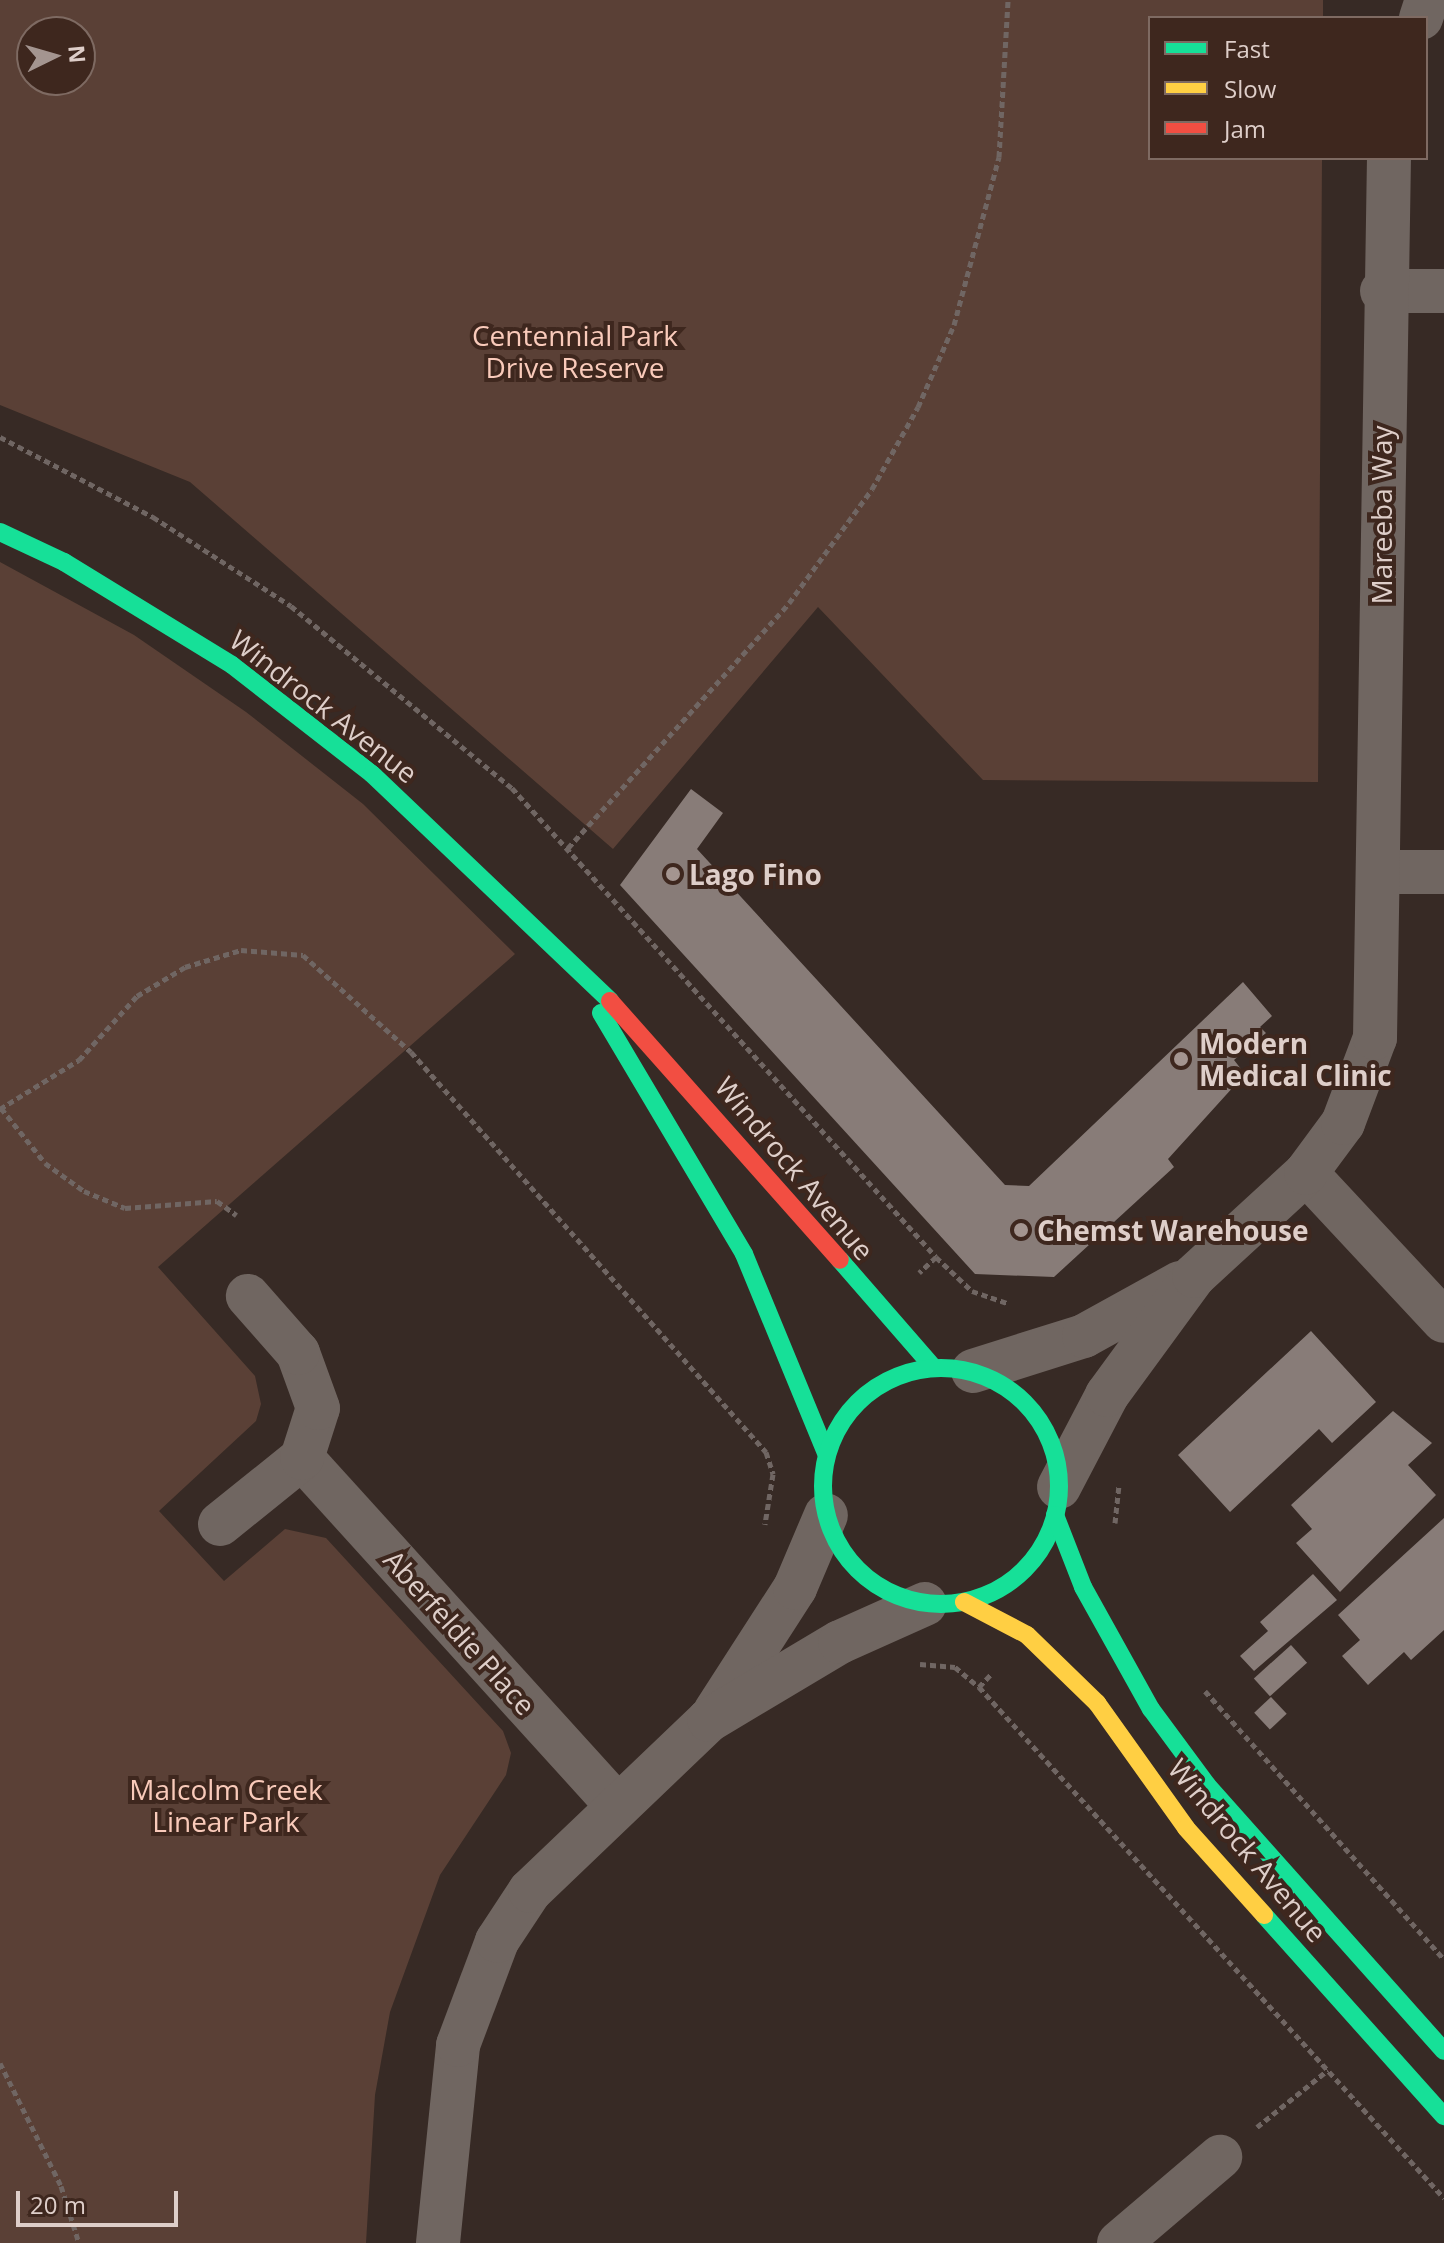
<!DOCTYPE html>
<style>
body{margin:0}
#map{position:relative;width:1444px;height:2243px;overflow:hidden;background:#372a25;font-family:"Open Sans",sans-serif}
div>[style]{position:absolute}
.green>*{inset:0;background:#5a4036}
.building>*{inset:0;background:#887c78;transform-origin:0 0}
.path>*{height:5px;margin-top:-2.5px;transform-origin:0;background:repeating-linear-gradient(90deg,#706663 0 6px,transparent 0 10px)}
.street>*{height:44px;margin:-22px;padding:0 22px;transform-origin:22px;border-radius:22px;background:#706661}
.fast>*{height:18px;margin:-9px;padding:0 9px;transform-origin:9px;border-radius:9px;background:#16e098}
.fast>.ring{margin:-9px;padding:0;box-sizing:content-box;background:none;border:18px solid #16e098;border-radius:50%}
.slow>*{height:18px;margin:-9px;padding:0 9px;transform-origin:9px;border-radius:9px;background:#ffcf43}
.jam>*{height:18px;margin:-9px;padding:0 9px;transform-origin:9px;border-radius:9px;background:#f24e42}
.dots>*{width:22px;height:22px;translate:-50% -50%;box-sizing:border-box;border:4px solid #3e271e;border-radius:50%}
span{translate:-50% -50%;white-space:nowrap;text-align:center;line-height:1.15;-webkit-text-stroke:8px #3e271e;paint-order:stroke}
.park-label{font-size:28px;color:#f9caba}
.street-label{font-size:28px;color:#decec9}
.poi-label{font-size:28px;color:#decec9;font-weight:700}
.left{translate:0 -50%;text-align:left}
.legend{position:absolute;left:1148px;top:16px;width:280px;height:144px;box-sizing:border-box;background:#3e271e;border:2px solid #7e6a62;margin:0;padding:10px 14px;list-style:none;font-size:24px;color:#decec9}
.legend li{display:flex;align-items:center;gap:16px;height:40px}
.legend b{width:40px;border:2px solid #7e6a62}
.north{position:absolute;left:16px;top:16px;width:80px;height:80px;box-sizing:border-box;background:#3e271e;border:2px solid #7e6a62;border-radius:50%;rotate:85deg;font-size:22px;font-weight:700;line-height:32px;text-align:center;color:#decec9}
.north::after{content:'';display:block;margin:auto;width:28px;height:36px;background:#a49590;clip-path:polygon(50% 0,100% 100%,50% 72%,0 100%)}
.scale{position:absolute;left:16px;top:2191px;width:162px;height:36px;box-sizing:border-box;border:4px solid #decec9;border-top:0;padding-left:10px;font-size:24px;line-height:28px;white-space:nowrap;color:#decec9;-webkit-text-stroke:6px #3e271e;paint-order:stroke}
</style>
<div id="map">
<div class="green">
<div style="clip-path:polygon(evenodd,0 0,1323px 0,1323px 18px,1150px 18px,1150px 158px,1322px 158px,1318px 782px,983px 780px,818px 607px,613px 849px,190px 482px,0 405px,0 0,32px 32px,80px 32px,80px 80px,32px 80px,32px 32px)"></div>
<div style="clip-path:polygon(0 562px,134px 635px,246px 712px,363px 804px,515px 954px,158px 1267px,255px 1376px,261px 1404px,256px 1421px,159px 1511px,224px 1581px,285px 1529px,326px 1538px,503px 1731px,511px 1753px,506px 1775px,440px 1875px,390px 2012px,375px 2095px,366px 2243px,0 2243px)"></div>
</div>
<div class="building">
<div style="clip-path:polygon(691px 789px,723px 813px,697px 849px,1005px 1185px,1029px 1186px,1243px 982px,1272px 1016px,1260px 1027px,1266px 1033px,1234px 1060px,1245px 1074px,1168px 1159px,1174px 1167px,1054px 1277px,975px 1274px,620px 885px)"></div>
<div style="clip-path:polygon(1311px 1331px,1376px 1402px,1332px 1443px,1319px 1429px,1230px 1512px,1178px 1455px)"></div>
<div style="clip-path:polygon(1393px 1411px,1432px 1443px,1408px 1465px,1436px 1495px,1340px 1592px,1296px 1543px,1312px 1529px,1291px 1505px)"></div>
<div style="clip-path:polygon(1444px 1518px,1444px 1630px,1411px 1660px,1404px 1652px,1368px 1685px,1342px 1656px,1360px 1640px,1338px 1615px)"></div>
<div style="clip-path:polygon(1313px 1574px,1337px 1600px,1254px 1671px,1240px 1656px,1268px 1631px,1260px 1622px)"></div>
<div style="left:1291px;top:1645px;width:24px;height:50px;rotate:48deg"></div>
<div style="left:1271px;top:1697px;width:23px;height:23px;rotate:47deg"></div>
</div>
<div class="path">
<div style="left:0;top:437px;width:173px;rotate:27.6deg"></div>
<div style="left:153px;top:517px;width:164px;rotate:32.8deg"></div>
<div style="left:291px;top:606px;width:286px;rotate:39.5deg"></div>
<div style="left:512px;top:788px;width:632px;rotate:47.88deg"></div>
<div style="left:936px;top:1257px;width:23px;rotate:137deg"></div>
<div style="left:568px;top:848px;width:330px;rotate:-47.9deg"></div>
<div style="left:789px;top:603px;width:141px;rotate:-53.9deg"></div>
<div style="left:872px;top:489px;width:94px;rotate:-60.7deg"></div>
<div style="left:918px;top:407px;width:90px;rotate:-66.3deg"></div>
<div style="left:954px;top:325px;width:174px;rotate:-75deg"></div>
<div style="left:999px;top:157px;width:157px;rotate:-86.7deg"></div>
<div style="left:1px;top:1108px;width:70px;rotate:51.3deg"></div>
<div style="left:45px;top:1163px;width:48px;rotate:35.7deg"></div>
<div style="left:84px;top:1191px;width:44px;rotate:22.5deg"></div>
<div style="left:125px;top:1208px;width:92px;rotate:-4.4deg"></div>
<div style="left:217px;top:1201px;width:24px;rotate:36deg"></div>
<div style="left:0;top:1109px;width:93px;rotate:-31.8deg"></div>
<div style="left:79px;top:1060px;width:86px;rotate:-47.8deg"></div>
<div style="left:137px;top:996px;width:56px;rotate:-31.1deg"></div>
<div style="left:185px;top:967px;width:59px;rotate:-16.9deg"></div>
<div style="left:241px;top:950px;width:62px;rotate:4.6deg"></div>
<div style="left:303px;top:955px;width:145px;rotate:41.9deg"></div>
<div style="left:411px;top:1052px;width:535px;rotate:48.41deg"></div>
<div style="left:766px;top:1452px;width:23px;rotate:72deg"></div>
<div style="left:773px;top:1474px;width:51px;rotate:99.1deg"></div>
<div style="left:936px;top:1257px;width:50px;rotate:43.4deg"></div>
<div style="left:972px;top:1291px;width:39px;rotate:19deg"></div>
<div style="left:1115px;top:1523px;width:38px;rotate:-84deg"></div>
<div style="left:920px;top:1664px;width:35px;rotate:5deg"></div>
<div style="left:955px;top:1667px;width:31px;rotate:40deg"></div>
<div style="left:979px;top:1687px;width:691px;rotate:47.7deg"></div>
<div style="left:979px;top:1687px;width:19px;rotate:-47deg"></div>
<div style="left:1205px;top:1691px;width:359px;rotate:48.3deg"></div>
<div style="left:0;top:2063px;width:137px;rotate:63.6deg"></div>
<div style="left:61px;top:2186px;width:60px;rotate:72.5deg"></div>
<div style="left:1257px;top:2127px;width:91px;rotate:-38.8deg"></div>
</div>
<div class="street">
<div style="left:1421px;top:18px;width:19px;rotate:-72deg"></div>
<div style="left:1382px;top:291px;width:62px"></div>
<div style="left:1381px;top:872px;width:63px"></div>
<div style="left:1306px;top:1173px;width:202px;rotate:47deg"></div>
<div style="left:973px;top:1371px;width:116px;rotate:-17.5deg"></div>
<div style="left:1084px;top:1336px;width:110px;rotate:-28.9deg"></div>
<div style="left:302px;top:1458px;width:470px;rotate:47.8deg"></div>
<div style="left:1059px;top:1487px;width:104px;rotate:-62.4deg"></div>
<div style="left:1107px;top:1395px;width:147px;rotate:-53.8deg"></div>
<div style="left:1194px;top:1276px;width:152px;rotate:-42.6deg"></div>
<div style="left:1306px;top:1173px;width:62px;rotate:-53.5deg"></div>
<div style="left:1343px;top:1123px;width:91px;rotate:-69.4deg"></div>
<div style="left:1375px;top:1038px;width:880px;rotate:-89.09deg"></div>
<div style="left:220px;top:1524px;width:105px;rotate:-38.8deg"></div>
<div style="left:302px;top:1458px;width:52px;rotate:-72.3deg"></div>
<div style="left:318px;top:1408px;width:59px;rotate:-110deg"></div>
<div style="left:298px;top:1353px;width:76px;rotate:-131.3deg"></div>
<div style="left:715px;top:1712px;width:148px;rotate:-57.2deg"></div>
<div style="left:795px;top:1588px;width:79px;rotate:-67deg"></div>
<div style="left:438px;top:2243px;width:199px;rotate:-84.2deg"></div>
<div style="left:458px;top:2045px;width:111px;rotate:-69.4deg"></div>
<div style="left:497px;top:1941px;width:60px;rotate:-56.6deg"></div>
<div style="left:530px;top:1891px;width:248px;rotate:-43.7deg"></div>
<div style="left:709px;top:1720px;width:152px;rotate:-30.8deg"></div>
<div style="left:840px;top:1642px;width:93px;rotate:-24.1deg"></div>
<div style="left:1119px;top:2243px;width:133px;rotate:-40.4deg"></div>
</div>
<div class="fast">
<div style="left:0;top:532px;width:71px;rotate:25.1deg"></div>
<div style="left:64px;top:562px;width:197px;rotate:31.5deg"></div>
<div style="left:232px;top:665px;width:177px;rotate:37.9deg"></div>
<div style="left:372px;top:774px;width:329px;rotate:43.6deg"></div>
<div style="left:601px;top:1013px;width:280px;rotate:59.3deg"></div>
<div style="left:744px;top:1254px;width:215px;rotate:67.6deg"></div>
<div style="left:840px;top:1260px;width:142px;rotate:49deg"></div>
<div class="ring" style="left:823px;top:1368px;width:218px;height:218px"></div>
<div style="left:1055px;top:1515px;width:77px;rotate:68.7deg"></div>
<div style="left:1083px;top:1587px;width:140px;rotate:60.9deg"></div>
<div style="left:1151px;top:1709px;width:94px;rotate:53.6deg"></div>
<div style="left:1207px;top:1785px;width:356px;rotate:48.3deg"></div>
<div style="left:1264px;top:1915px;width:270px;rotate:48.2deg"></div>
</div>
<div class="slow">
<div style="left:964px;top:1602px;width:71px;rotate:27.6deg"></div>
<div style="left:1027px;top:1635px;width:98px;rotate:44.2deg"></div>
<div style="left:1097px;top:1703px;width:153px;rotate:54.5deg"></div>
<div style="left:1186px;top:1828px;width:117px;rotate:48.1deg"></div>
</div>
<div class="jam">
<div style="left:610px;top:1001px;width:346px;rotate:48.4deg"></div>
</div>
<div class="dots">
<div style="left:673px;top:874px;background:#a49590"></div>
<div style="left:1181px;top:1059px;background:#a49590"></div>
<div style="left:1021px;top:1230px;background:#a49590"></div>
</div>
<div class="park-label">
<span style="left:575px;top:351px">Centennial Park<br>Drive Reserve</span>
<span style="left:226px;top:1805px">Malcolm Creek<br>Linear Park</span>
</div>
<div class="street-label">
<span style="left:1381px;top:515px;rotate:-90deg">Mareeba Way</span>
<span style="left:324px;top:706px;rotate:38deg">Windrock Avenue</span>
<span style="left:795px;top:1168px;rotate:50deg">Windrock Avenue</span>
<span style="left:460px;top:1632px;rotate:48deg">Aberfeldie Place</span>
<span style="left:1248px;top:1850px;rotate:50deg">Windrock Avenue</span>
</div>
<div class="poi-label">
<span class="left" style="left:689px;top:874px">Lago Fino</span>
<span class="left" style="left:1199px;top:1059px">Modern<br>Medical Clinic</span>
<span class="left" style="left:1037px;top:1230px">Chemst Warehouse</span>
</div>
<ul class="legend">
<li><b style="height:10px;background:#16e098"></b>Fast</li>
<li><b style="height:10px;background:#ffcf43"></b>Slow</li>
<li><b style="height:10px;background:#f24e42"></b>Jam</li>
</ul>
<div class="north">N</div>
<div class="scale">20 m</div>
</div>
